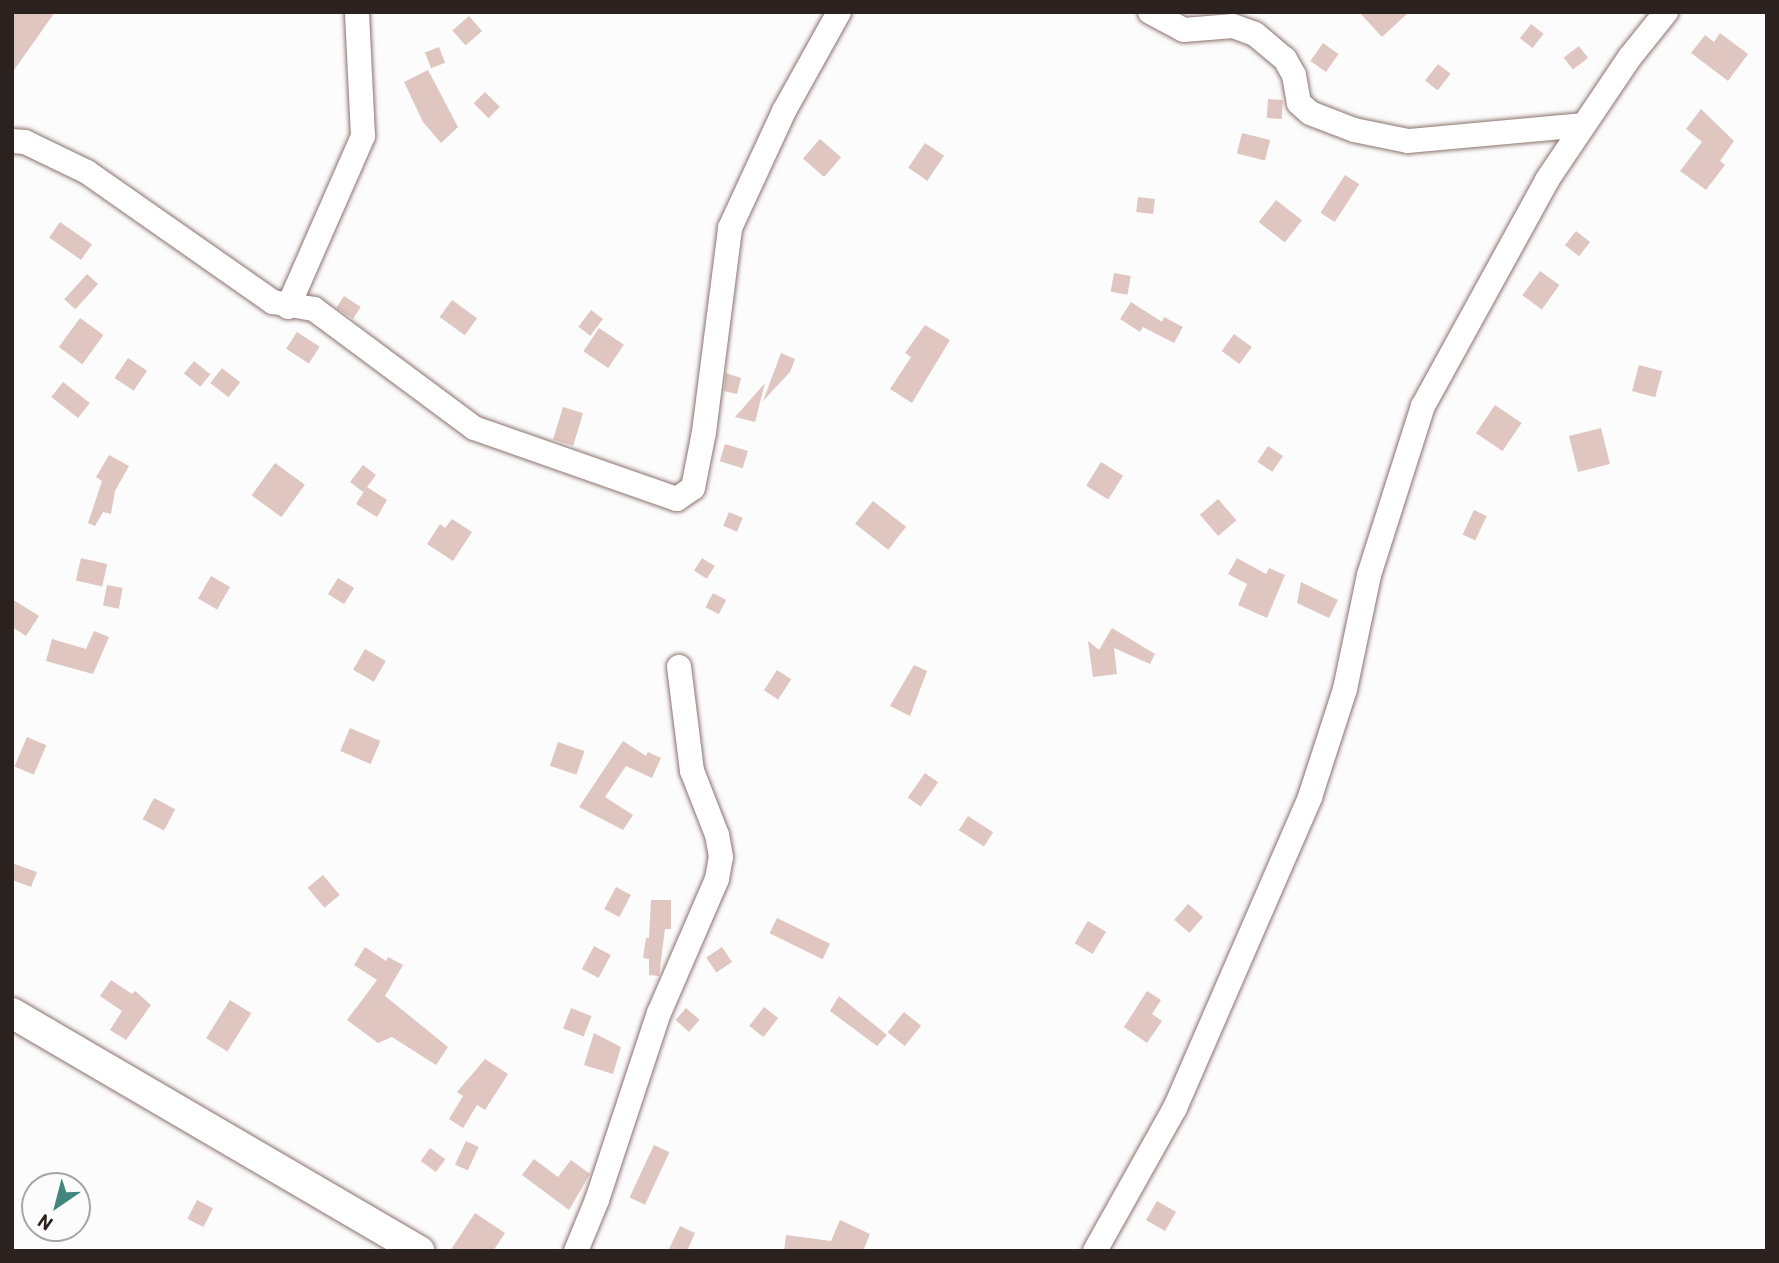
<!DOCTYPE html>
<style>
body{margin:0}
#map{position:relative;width:1779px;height:1263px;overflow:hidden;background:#fcfcfc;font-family:Barlow,sans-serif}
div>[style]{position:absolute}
.building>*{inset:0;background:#e0c6c0;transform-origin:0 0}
.roads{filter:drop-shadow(0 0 2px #8a736e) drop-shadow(0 0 2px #8a736e)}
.minor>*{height:24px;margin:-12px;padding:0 12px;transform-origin:12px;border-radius:12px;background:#fff}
.major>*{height:30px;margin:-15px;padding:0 15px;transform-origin:15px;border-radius:15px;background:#fff}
span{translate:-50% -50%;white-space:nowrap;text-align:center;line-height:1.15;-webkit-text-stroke:6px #fcfcfc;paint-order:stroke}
.frame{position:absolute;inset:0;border:14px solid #2b211f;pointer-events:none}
.north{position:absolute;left:21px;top:1172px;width:70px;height:70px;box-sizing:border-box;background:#fcfcfc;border:2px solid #a8a4a4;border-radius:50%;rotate:215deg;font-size:19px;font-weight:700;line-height:28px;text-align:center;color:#2b211f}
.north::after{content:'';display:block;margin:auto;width:24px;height:32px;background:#42877e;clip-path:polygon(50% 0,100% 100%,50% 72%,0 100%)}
</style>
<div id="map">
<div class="building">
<div style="clip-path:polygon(16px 12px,55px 12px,12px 73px,12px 18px)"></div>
<div style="clip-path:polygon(1359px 12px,1409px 12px,1382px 37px)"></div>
<div style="left:469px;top:16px;width:20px;height:22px;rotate:49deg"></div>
<div style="left:1531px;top:24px;width:16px;height:18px;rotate:38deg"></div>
<div style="clip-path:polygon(1720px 33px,1748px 54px,1728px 81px,1691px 53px,1705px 35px,1714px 42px)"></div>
<div style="left:1323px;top:43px;width:19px;height:22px;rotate:35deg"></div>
<div style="left:1579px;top:46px;width:15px;height:19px;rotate:53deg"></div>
<div style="left:439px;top:47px;width:17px;height:15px;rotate:69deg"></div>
<div style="left:1438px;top:64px;width:16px;height:21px;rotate:38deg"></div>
<div style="clip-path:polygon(428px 70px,458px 127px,441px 143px,423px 122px,404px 82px)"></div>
<div style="left:485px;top:92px;width:21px;height:16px;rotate:45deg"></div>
<div style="left:1268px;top:99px;width:15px;height:19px;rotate:4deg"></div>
<div style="clip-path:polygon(1701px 109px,1734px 141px,1720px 161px,1725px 165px,1706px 190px,1680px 171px,1702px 142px,1686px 129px)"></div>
<div style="left:1242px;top:133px;width:29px;height:21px;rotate:14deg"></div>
<div style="left:820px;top:139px;width:28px;height:26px;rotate:41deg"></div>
<div style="left:925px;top:143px;width:23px;height:30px;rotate:34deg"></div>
<div style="left:1345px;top:175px;width:17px;height:45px;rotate:33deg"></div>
<div style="left:1138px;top:197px;width:17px;height:15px;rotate:7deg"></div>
<div style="left:1276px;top:200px;width:33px;height:28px;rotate:38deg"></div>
<div style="left:60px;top:222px;width:39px;height:19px;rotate:35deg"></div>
<div style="left:1576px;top:231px;width:18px;height:18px;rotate:38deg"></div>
<div style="left:1540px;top:271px;width:24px;height:30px;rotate:36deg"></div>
<div style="left:1114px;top:273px;width:17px;height:19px;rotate:10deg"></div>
<div style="left:87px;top:274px;width:15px;height:34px;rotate:42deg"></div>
<div style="left:344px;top:296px;width:20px;height:14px;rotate:33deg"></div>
<div style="left:452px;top:300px;width:31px;height:21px;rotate:36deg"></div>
<div style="clip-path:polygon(1131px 302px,1162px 322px,1164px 317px,1183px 327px,1174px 343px,1143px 327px,1140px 332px,1120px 319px)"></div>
<div style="left:591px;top:310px;width:15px;height:21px;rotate:37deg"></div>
<div style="left:80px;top:318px;width:29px;height:36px;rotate:36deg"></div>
<div style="clip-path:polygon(925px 325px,950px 340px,912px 403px,890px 389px,911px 357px,905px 353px)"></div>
<div style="left:599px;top:328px;width:30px;height:28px;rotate:34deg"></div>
<div style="left:297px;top:332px;width:27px;height:20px;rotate:33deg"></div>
<div style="left:1234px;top:334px;width:22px;height:21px;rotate:36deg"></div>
<div style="clip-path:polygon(781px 353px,795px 359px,790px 372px,763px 401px)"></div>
<div style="left:128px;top:358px;width:23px;height:24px;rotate:34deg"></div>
<div style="left:194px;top:361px;width:21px;height:16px;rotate:39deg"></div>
<div style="left:1639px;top:365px;width:24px;height:27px;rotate:15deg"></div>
<div style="left:222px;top:368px;width:23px;height:19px;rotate:38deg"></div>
<div style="clip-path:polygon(726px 373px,741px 378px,737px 394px,724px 391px)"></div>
<div style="left:63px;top:382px;width:34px;height:19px;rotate:38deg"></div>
<div style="clip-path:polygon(765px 383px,755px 422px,735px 417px)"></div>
<div style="left:1495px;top:405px;width:32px;height:34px;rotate:34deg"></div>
<div style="left:563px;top:407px;width:21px;height:34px;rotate:17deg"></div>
<div style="left:1601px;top:428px;width:37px;height:33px;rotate:76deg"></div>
<div style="left:725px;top:444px;width:24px;height:18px;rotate:17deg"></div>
<div style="left:1268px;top:446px;width:18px;height:19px;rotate:34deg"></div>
<div style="clip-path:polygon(109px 455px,129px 466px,115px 491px,111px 514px,103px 512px,95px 526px,88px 523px,102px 481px,96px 477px)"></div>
<div style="left:1101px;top:462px;width:26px;height:28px;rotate:32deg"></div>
<div style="left:275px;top:463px;width:37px;height:40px;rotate:36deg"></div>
<div style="clip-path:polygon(363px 465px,376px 475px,367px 487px,387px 500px,377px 517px,356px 504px,366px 488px,363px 492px,350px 482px)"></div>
<div style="left:1218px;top:499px;width:28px;height:24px;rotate:49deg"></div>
<div style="left:873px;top:501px;width:42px;height:29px;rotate:38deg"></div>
<div style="left:1474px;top:510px;width:14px;height:27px;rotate:25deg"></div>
<div style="left:729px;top:512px;width:15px;height:15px;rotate:23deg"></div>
<div style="clip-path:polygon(452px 519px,472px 532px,453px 561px,427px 544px,440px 524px,445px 528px)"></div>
<div style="left:81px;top:558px;width:27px;height:23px;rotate:13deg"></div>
<div style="left:702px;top:558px;width:15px;height:15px;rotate:32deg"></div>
<div style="clip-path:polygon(1237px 558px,1266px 574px,1269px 568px,1285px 575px,1267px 618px,1238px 605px,1247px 584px,1228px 574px)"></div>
<div style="left:211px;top:576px;width:22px;height:26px;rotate:30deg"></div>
<div style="left:338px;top:578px;width:19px;height:19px;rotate:32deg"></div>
<div style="clip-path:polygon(1301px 582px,1338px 600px,1329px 618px,1297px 603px)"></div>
<div style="left:107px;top:585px;width:16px;height:21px;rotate:11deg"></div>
<div style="left:713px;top:593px;width:15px;height:16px;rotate:28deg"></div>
<div style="clip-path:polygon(12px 599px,39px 616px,26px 636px,12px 627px)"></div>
<div style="clip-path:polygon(1112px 628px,1155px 654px,1150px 664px,1114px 648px,1117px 674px,1093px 677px,1088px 641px,1099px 650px)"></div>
<div style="clip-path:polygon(94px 631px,109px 637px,93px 674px,46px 661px,52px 639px,86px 649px)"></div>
<div style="left:365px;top:649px;width:24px;height:24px;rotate:30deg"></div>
<div style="clip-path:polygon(914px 665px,927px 671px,910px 716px,890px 706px)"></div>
<div style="left:777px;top:670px;width:17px;height:24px;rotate:33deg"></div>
<div style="left:350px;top:728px;width:33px;height:25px;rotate:23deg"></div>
<div style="left:27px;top:737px;width:21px;height:32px;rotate:23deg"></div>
<div style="clip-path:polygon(623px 741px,646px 756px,648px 752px,661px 758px,652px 778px,626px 766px,605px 797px,633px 815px,623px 830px,579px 807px)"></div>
<div style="left:558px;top:742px;width:28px;height:25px;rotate:19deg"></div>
<div style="left:925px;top:773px;width:16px;height:30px;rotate:35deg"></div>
<div style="left:154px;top:798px;width:24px;height:24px;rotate:28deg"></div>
<div style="left:968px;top:816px;width:30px;height:17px;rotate:33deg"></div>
<div style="clip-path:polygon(12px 863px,37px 872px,31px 887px,12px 880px)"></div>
<div style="left:323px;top:875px;width:26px;height:20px;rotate:50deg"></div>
<div style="left:616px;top:887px;width:17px;height:25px;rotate:28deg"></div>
<div style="clip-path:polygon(651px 900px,671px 900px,671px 929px,665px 929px,659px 976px,649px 975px,649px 959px,643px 958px,646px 938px,649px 938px)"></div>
<div style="left:1188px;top:904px;width:20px;height:21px;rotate:41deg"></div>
<div style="left:777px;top:918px;width:59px;height:17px;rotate:26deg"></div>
<div style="left:1088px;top:921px;width:21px;height:26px;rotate:31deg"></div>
<div style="left:594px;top:946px;width:19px;height:26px;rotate:28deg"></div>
<div style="clip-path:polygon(365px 947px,386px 961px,388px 957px,403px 965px,385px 996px,448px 1047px,436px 1065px,392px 1037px,378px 1043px,347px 1020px,377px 980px,354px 965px)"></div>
<div style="left:722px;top:947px;width:18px;height:19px;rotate:56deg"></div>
<div style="clip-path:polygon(111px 980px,132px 994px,135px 991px,151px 1005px,126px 1040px,110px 1030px,122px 1011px,100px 996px)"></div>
<div style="clip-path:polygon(1147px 991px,1161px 1000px,1152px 1014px,1162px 1021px,1147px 1043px,1124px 1027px)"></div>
<div style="clip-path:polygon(839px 996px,887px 1035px,877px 1046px,830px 1011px)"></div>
<div style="left:230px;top:1000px;width:25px;height:45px;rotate:32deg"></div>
<div style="left:764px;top:1007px;width:18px;height:24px;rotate:38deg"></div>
<div style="left:571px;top:1008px;width:22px;height:22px;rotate:21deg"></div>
<div style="left:686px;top:1008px;width:18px;height:16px;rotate:41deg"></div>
<div style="left:904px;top:1012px;width:22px;height:26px;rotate:39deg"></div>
<div style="clip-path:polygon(594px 1033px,621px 1047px,613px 1074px,584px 1065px)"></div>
<div style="clip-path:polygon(485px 1059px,508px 1074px,485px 1110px,477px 1105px,463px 1128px,449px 1119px,463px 1096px,457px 1092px)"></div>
<div style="left:466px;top:1141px;width:14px;height:26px;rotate:25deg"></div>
<div style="left:654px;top:1145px;width:17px;height:58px;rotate:25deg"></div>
<div style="left:430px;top:1148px;width:19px;height:16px;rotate:36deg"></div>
<div style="clip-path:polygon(534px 1159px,558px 1177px,571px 1160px,590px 1174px,569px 1210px,522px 1175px)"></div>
<div style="left:197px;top:1200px;width:18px;height:21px;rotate:27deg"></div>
<div style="left:1157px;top:1201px;width:22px;height:22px;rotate:30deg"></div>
<div style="clip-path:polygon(475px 1213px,505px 1233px,493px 1251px,450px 1251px)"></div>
<div style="clip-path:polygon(840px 1220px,870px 1234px,863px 1251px,784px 1251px,786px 1235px,831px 1241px)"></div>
<div style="clip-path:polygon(680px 1226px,695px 1233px,687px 1251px,668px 1251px)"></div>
</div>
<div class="roads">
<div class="minor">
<div style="left:1150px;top:12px;width:38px;rotate:28deg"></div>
<div style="left:1184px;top:30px;width:49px;rotate:-4.7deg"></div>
<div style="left:1233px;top:26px;width:23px;rotate:20deg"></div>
<div style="left:1255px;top:34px;width:39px;rotate:40deg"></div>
<div style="left:1285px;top:59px;width:18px;rotate:61deg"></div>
<div style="left:1294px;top:75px;width:28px;rotate:80deg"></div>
<div style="left:1299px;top:103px;width:15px;rotate:42deg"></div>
<div style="left:1310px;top:113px;width:47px;rotate:21.1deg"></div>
<div style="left:1354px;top:130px;width:55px;rotate:11.5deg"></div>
<div style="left:1408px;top:141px;width:176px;rotate:-5.2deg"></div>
<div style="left:12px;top:141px;width:13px;rotate:4deg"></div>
<div style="left:25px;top:142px;width:69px;rotate:25.8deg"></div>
<div style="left:87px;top:172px;width:227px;rotate:35deg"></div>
<div style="left:273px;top:302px;width:42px;rotate:9.7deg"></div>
<div style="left:314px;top:309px;width:199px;rotate:36.6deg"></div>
<div style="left:474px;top:428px;width:215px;rotate:19.3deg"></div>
<div style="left:677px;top:499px;width:19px;rotate:-35deg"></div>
<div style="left:693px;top:488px;width:57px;rotate:-78.9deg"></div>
<div style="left:704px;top:432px;width:206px;rotate:-82.7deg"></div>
<div style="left:730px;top:228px;width:129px;rotate:-65.2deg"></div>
<div style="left:784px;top:111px;width:113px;rotate:-60.9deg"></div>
<div style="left:288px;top:307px;width:187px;rotate:-66.3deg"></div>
<div style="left:363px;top:136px;width:124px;rotate:-92.8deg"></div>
<div style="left:576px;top:1251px;width:55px;rotate:-67.6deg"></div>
<div style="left:597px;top:1200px;width:197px;rotate:-71.7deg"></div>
<div style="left:659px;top:1013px;width:146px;rotate:-66.6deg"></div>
<div style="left:717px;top:879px;width:22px;rotate:-80deg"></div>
<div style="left:721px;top:857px;width:22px;rotate:-100deg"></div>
<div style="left:717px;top:835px;width:69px;rotate:-111.3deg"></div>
<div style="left:692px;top:771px;width:105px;rotate:-97.1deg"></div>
<div style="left:1095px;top:1251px;width:164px;rotate:-60.8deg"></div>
<div style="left:1175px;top:1108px;width:339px;rotate:-66.5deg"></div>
<div style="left:1310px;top:797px;width:114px;rotate:-72deg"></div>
<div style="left:1345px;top:689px;width:116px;rotate:-78.1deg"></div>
<div style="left:1369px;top:575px;width:177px;rotate:-72.3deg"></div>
<div style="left:1423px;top:406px;width:258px;rotate:-61.2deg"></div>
<div style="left:1547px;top:180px;width:148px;rotate:-56deg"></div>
<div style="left:1630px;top:57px;width:58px;rotate:-51.3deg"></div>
</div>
<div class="major">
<div style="left:12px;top:1013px;width:472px;rotate:30.3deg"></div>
</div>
</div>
<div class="frame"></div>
<div class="north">N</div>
</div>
